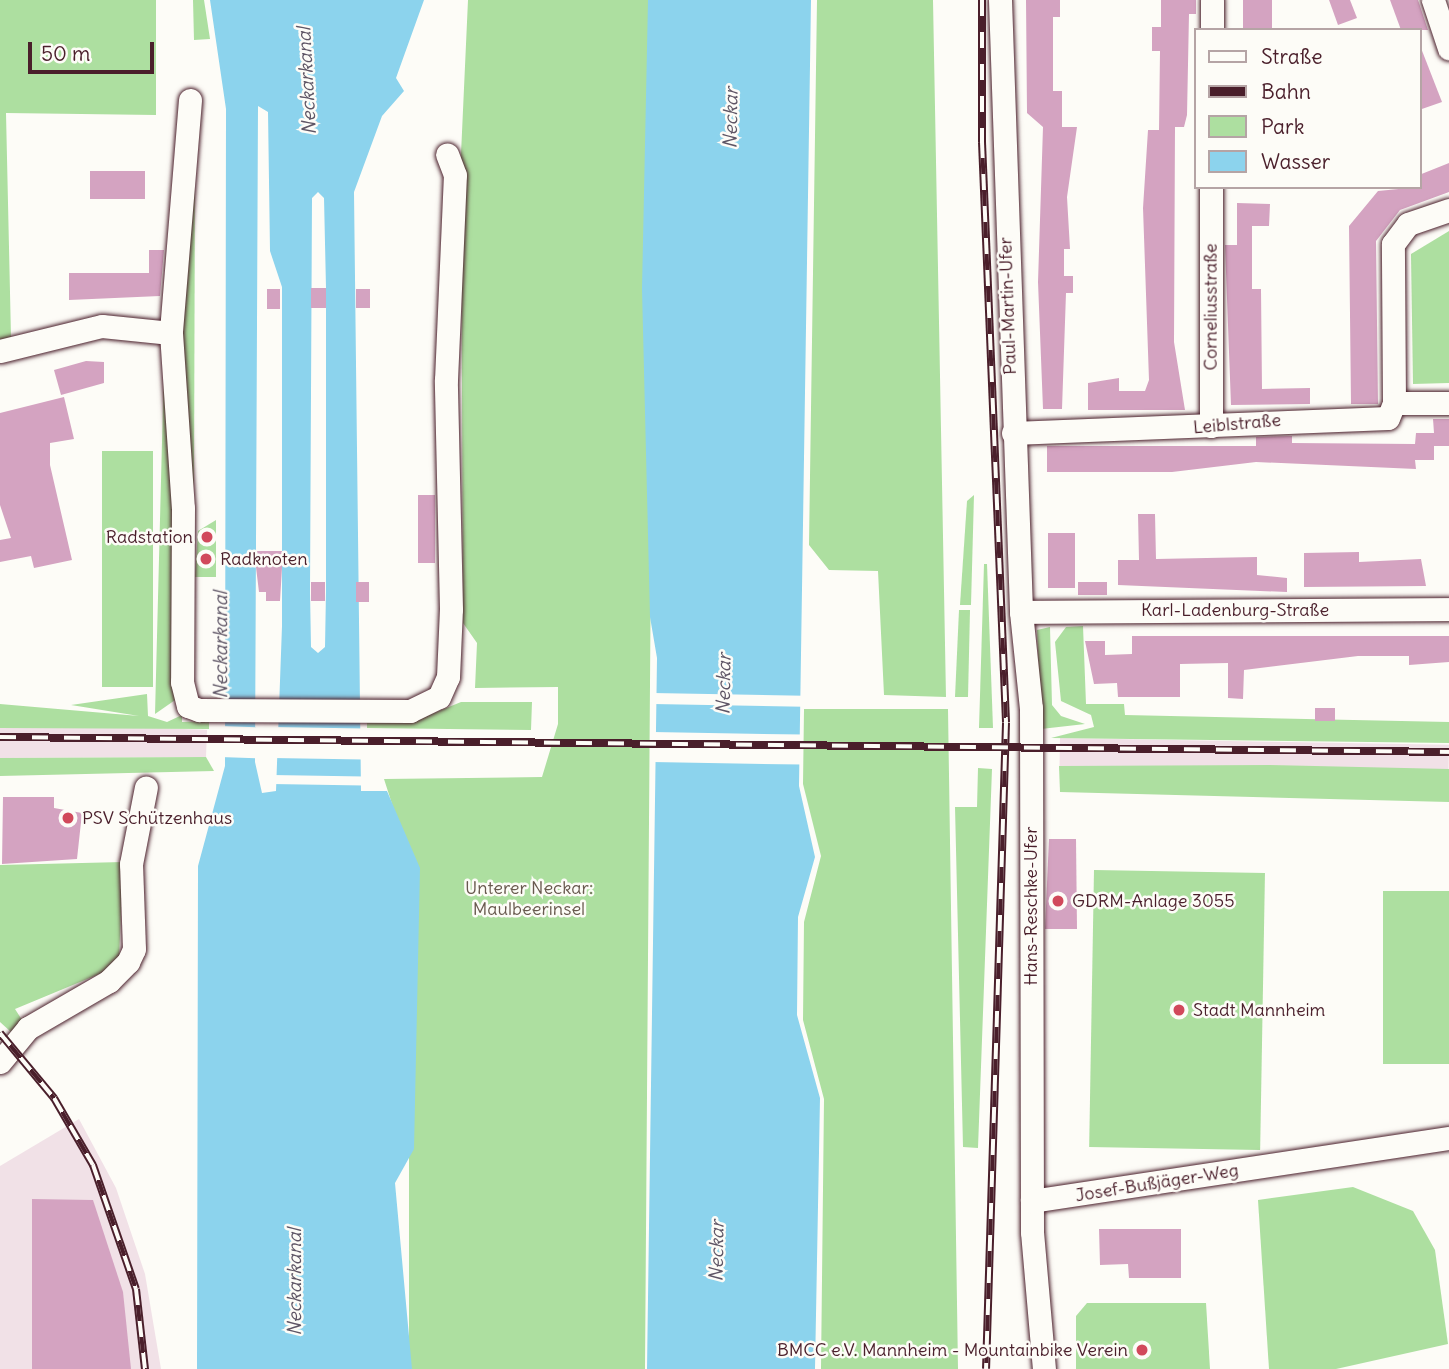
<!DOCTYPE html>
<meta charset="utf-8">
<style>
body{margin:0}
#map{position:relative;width:1449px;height:1369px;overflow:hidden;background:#fdfcf7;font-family:Delius,sans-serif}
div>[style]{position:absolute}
.built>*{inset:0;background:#f1e1e7;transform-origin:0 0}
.green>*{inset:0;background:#addfa0;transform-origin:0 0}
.water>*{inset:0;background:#8cd3ed}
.pier>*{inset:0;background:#fdfcf7;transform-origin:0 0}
.building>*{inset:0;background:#d4a3c1;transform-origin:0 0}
.roads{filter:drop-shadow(0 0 2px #4a1f2b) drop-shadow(0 0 2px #4a1f2b)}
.minor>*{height:23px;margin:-11.5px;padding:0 11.5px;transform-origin:11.5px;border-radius:11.5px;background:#fdfcf7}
.rail>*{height:8px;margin-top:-4px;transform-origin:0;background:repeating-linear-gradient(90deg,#fdfcf7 0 16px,#4a1f2b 0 32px);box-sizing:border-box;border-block:2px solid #4a1f2b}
.dots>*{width:19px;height:19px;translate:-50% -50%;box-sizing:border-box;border:4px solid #fdfcf7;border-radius:50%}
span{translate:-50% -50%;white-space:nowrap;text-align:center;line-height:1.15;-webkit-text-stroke:5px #fdfcf7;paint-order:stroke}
.street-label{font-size:18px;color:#4a1f2b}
.poi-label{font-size:18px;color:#4a1f2b}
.right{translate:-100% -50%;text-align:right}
.left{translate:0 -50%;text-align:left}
.park-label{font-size:18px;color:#68594e}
.water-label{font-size:19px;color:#5e5565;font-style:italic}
.legend{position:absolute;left:1194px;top:28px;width:228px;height:161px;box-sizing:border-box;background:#fdfcf7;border:2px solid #b5a4a5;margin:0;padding:9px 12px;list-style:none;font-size:21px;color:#4a1f2b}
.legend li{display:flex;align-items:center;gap:14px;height:35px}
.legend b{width:35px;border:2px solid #b5a4a5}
.scale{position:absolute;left:28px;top:42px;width:126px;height:32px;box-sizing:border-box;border:4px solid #4a1f2b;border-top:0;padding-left:9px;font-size:21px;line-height:24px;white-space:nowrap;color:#4a1f2b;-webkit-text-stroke:5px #fdfcf7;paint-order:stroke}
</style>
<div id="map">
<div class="built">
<div style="clip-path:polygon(90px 725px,207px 730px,206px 757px,0 758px,0 728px)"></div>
<div style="left:1060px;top:738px;width:389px;height:28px;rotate:1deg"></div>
<div style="clip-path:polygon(79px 1119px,116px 1188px,145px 1274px,161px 1369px,0 1369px,0 1166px)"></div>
</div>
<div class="green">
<div style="clip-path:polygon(0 0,156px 0,156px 115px,6px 113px,11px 337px,0 340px)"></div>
<div style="clip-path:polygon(193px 0,204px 0,210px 39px,194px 40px)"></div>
<div style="clip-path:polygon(468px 0,655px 0,645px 1369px,409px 1369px,409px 857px,384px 779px,542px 777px,558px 724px,558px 687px,475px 688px,477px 643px,463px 623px,461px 154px)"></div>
<div style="clip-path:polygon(817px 0,933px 0,946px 697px,884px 695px,878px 571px,829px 570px,809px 545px)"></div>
<div style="clip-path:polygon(195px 166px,194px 482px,191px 498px,179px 356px)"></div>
<div style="clip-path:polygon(1449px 231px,1449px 383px,1413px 384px,1411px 254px)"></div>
<div style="clip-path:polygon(164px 364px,176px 496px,171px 677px,178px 698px,155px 714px)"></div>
<div style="left:102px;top:451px;width:51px;height:236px"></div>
<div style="clip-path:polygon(974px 495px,971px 605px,960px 605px,967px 501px)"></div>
<div style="clip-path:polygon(216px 520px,216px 577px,195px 577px,198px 531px)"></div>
<div style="clip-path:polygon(984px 564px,987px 564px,993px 728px,979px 728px)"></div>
<div style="clip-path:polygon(959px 610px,970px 610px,968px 697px,955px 697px)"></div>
<div style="clip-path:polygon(1083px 626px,1086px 704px,1124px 704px,1125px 715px,1449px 722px,1449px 743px,1051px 738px,1094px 727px,1091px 715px,1061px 701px,1055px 642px,1066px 627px)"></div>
<div style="clip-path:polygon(1050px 627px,1052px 705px,1061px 716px,1085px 724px,1041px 729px,1037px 630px)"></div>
<div style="clip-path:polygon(147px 694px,148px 716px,167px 722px,182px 715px,182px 722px,209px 721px,209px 729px,0 728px,0 704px,139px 716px,71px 705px)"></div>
<div style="clip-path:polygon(461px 702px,532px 702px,531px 730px,367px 728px,367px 722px,412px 722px)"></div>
<div style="clip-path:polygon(804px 709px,948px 709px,958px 1369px,821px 1369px,824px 1099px,803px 1020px,804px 922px,821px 856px,803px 784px)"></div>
<div style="clip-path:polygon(206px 757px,214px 771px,0 776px,0 758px)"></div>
<div style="clip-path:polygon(1269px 765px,1449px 769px,1449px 802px,1060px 792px,1059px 766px)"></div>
<div style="clip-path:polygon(978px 768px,992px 769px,978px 1148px,963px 1147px,955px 807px,977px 807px)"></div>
<div style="clip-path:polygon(123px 862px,119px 960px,109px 970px,15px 1009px,24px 1023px,11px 1032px,0 1022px,0 865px)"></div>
<div style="left:1094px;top:870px;width:171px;height:277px;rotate:1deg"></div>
<div style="left:1383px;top:891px;width:66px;height:173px"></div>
<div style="clip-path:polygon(1353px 1187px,1413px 1211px,1435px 1250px,1448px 1344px,1336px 1369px,1269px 1369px,1258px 1200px)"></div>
<div style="clip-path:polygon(1087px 1303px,1206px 1303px,1210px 1369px,1076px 1369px,1076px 1316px)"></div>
</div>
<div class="water">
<div style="clip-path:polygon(evenodd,210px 0,424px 0,396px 78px,404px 91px,382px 116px,354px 192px,361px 791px,387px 791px,420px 868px,414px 1149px,395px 1183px,412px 1369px,197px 1369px,198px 866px,225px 766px,226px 109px,210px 0,258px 106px,268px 112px,270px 251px,282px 287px,282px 626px,276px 791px,262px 793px,255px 762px,258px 106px,210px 0,318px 192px,324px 198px,326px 288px,326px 591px,325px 647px,318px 653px,311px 647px,310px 592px,312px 198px,318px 192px)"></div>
<div style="clip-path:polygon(648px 0,811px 0,799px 786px,815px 857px,798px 917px,797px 1015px,820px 1098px,815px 1369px,647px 1369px,657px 658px,650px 617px,642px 289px)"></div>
</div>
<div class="pier">
<div style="left:653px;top:693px;width:151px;height:11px;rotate:1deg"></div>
<div style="left:221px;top:726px;width:38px;height:31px;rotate:2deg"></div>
<div style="left:273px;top:727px;width:91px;height:31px;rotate:1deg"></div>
<div style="left:653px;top:732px;width:150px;height:30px;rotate:1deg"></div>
<div style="left:272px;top:775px;width:92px;height:9px;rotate:1deg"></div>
</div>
<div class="building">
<div style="clip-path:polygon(1026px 0,1060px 0,1060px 17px,1053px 17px,1053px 91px,1062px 91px,1062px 127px,1077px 127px,1067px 197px,1070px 249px,1064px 249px,1064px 276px,1073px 276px,1073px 293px,1066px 293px,1062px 409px,1043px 409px,1038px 282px,1043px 127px,1027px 113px)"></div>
<div style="clip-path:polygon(1161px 0,1196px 0,1196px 14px,1189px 14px,1187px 115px,1184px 127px,1175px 127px,1174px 342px,1185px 410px,1088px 410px,1088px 383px,1119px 378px,1119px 391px,1145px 391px,1149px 380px,1143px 208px,1148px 130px,1159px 130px,1160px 51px,1152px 51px,1152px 27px,1161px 27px)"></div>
<div style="left:1243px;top:0;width:29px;height:30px"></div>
<div style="clip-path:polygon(1329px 0,1350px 0,1357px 18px,1338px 25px)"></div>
<div style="clip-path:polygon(1390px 0,1418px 0,1428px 30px,1401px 30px)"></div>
<div style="clip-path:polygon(1419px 43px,1442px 102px,1419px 110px)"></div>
<div style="clip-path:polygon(1449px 163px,1449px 192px,1400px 210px,1376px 241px,1378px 404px,1351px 404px,1349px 226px,1378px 191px,1419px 187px,1419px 175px)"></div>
<div style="left:145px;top:171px;width:28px;height:55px;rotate:90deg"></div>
<div style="clip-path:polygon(1237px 203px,1270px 204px,1269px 226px,1252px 226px,1252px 289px,1261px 289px,1262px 389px,1310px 388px,1310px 404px,1231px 405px,1225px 245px,1237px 245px)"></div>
<div style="clip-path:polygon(149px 250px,164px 250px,160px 296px,69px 300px,69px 273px,149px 273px)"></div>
<div style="left:311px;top:288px;width:15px;height:20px"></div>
<div style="left:267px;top:289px;width:13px;height:20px"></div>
<div style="left:356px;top:289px;width:14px;height:19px"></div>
<div style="clip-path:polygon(86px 361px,104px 362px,104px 383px,61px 395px,54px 370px)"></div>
<div style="clip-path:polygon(64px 397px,74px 439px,50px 443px,50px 465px,72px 560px,34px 568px,31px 556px,0 562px,0 540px,11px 538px,0 505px,0 413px)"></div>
<div style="clip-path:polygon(1433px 419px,1449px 419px,1449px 446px,1434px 446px,1434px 460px,1415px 460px,1416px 469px,1256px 462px,1172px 472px,1047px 472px,1047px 446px,1256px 446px,1256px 437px,1292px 436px,1292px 443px,1415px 444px,1416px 433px,1434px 433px)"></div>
<div style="left:418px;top:495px;width:17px;height:68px"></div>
<div style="clip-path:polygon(1138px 514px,1155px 514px,1156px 559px,1257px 557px,1257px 575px,1287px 578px,1287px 592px,1118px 585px,1118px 560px,1139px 560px)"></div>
<div style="left:1048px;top:533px;width:27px;height:55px"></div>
<div style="clip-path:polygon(254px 551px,283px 551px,280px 601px,266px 601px,266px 592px,259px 592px)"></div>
<div style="clip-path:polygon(1359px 552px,1359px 562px,1421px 559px,1426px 586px,1304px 587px,1304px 553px)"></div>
<div style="left:311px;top:582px;width:14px;height:19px"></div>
<div style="left:356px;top:582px;width:13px;height:20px"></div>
<div style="left:1078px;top:582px;width:29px;height:13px"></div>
<div style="clip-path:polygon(1132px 636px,1449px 636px,1449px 662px,1409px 665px,1409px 656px,1358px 656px,1244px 670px,1243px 699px,1228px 698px,1228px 663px,1180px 664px,1180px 697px,1118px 697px,1117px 683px,1094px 684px,1085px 641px,1105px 641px,1105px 655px,1132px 654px)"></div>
<div style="left:1315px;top:708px;width:20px;height:13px"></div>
<div style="clip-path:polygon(3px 797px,54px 797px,54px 808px,82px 813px,77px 859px,2px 864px)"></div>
<div style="clip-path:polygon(1049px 839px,1076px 839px,1077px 929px,1045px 929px)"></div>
<div style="clip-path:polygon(32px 1199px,93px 1200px,123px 1292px,131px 1369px,32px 1369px)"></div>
<div style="clip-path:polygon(1099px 1229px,1181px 1229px,1181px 1278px,1129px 1278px,1128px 1264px,1100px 1265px)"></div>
</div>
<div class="roads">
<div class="minor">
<div style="left:1000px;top:0;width:612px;rotate:88.03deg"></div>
<div style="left:1021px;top:612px;width:97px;rotate:84.1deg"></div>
<div style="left:1031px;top:708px;width:524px;rotate:89.89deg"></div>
<div style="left:1032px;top:1232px;width:138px;rotate:85deg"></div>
<div style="left:1433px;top:0;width:51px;rotate:71.6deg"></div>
<div style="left:1212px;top:30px;width:30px;rotate:-90deg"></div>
<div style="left:190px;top:100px;width:234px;rotate:94.7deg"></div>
<div style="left:171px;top:333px;width:175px;rotate:86.1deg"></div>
<div style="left:183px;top:508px;width:174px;rotate:90.3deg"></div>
<div style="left:182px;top:682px;width:25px;rotate:76deg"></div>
<div style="left:188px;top:706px;width:12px;rotate:20deg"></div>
<div style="left:199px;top:710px;width:211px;rotate:0.3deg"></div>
<div style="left:410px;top:711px;width:32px;rotate:-26deg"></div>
<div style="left:439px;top:697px;width:22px;rotate:-66deg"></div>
<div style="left:448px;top:677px;width:68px;rotate:-87.5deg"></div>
<div style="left:451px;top:609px;width:229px;rotate:-91.3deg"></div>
<div style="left:446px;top:380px;width:205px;rotate:-87.5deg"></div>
<div style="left:455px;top:175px;width:22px;rotate:-111deg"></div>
<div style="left:0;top:351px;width:105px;rotate:-13.8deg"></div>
<div style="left:102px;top:326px;width:69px;rotate:5.8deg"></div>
<div style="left:1394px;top:403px;width:159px;rotate:-90.4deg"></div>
<div style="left:1393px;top:244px;width:25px;rotate:-53deg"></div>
<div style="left:1408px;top:224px;width:43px;rotate:-18.9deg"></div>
<div style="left:1211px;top:426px;width:239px;rotate:-90deg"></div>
<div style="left:1013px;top:433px;width:375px;rotate:-2.3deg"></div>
<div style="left:1388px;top:418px;width:16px;rotate:-68deg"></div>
<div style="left:1394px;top:403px;width:55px"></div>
<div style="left:1021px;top:612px;width:428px;rotate:-0.4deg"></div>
<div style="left:0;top:1062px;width:44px;rotate:-50.5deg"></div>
<div style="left:28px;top:1028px;width:94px;rotate:-30.1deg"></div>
<div style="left:109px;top:981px;width:27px;rotate:-45deg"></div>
<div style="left:128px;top:962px;width:14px;rotate:-65deg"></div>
<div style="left:134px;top:949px;width:85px;rotate:-92deg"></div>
<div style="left:131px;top:864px;width:78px;rotate:-79deg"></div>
<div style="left:1032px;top:1201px;width:422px;rotate:-8.6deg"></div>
</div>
</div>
<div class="rail">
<div style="left:982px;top:0;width:142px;rotate:90deg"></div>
<div style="left:982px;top:142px;width:581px;rotate:87.63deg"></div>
<div style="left:1006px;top:723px;width:646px;rotate:91.77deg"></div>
<div style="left:0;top:737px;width:1449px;rotate:0.59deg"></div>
<div style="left:0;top:1033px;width:85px;rotate:50.3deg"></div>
<div style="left:54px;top:1098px;width:78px;rotate:59.8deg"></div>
<div style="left:93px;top:1165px;width:131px;rotate:70.9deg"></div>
<div style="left:136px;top:1289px;width:81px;rotate:83.6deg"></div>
</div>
<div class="dots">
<div style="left:207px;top:537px;background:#d1495b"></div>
<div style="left:206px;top:559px;background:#d1495b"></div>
<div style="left:68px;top:818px;background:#d1495b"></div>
<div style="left:1058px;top:901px;background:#d1495b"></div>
<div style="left:1179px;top:1010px;background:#d1495b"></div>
<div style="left:1142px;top:1350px;background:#d1495b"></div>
</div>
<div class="street-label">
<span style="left:1008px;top:306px;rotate:-92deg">Paul-Martin-Ufer</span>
<span style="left:1211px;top:307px;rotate:-90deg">Corneliusstraße</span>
<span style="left:1237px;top:424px;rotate:-5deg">Leiblstraße</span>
<span style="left:1235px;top:610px">Karl-Ladenburg-Straße</span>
<span style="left:1031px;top:906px;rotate:-90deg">Hans-Reschke-Ufer</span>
<span style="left:1157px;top:1183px;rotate:-9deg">Josef-Bußjäger-Weg</span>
</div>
<div class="poi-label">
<span class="right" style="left:193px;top:537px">Radstation</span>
<span class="left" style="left:220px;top:559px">Radknoten</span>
<span class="left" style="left:82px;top:818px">PSV Schützenhaus</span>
<span class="left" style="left:1072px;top:901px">GDRM-Anlage 3055</span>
<span class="left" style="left:1193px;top:1010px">Stadt Mannheim</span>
<span class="right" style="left:1128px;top:1350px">BMCC e.V. Mannheim - Mountainbike Verein</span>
</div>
<div class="park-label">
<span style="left:529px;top:899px">Unterer Neckar:<br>Maulbeerinsel</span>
</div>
<div class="water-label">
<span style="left:307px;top:81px;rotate:-93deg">Neckarkanal</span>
<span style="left:731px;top:118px;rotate:-89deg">Neckar</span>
<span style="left:221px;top:645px;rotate:-90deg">Neckarkanal</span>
<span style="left:724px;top:684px;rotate:-89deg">Neckar</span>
<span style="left:717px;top:1251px;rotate:-89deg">Neckar</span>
<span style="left:295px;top:1282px;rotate:-90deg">Neckarkanal</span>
</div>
<ul class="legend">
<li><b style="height:9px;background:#fdfcf7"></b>Straße</li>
<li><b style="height:9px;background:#4a1f2b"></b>Bahn</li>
<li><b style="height:19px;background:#addfa0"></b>Park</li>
<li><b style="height:19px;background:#8cd3ed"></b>Wasser</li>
</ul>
<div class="scale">50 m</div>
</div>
